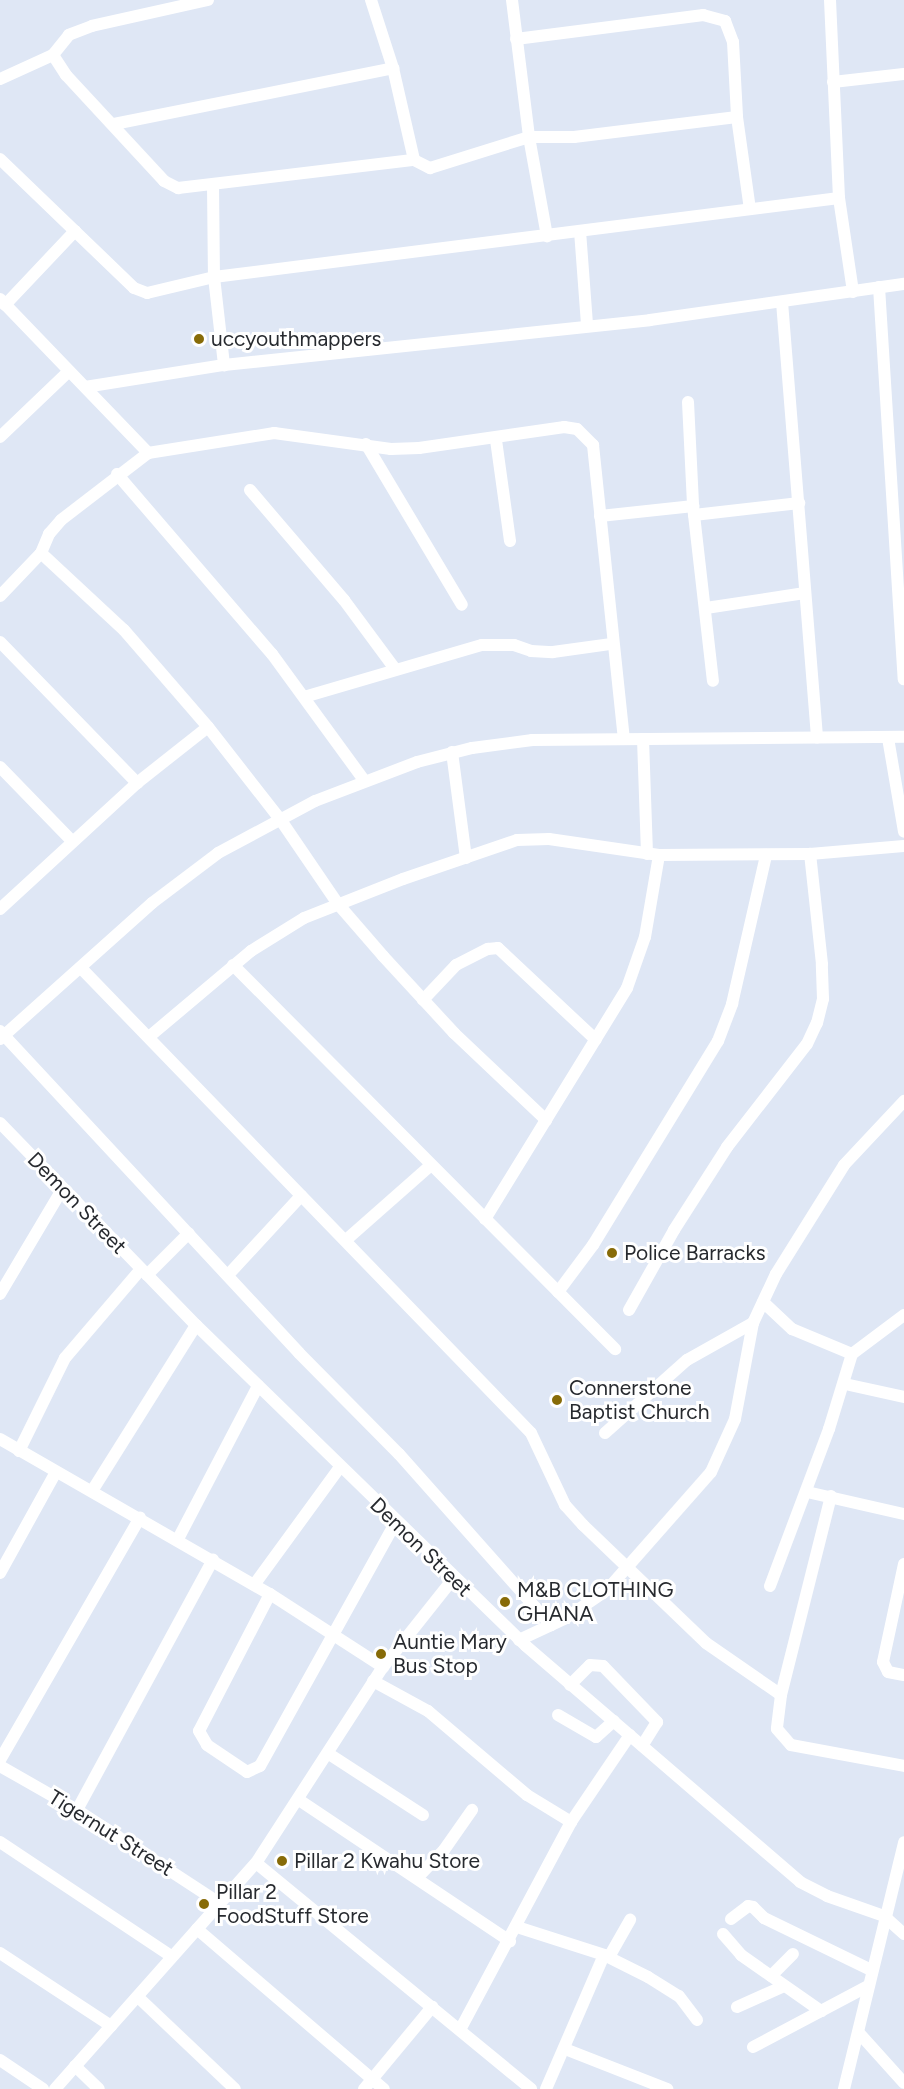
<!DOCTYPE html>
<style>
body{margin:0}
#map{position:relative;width:904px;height:2089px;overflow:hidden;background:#dfe7f5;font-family:Figtree,sans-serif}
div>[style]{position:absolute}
.minor>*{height:12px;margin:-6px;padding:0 6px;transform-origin:6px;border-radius:6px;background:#fff}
.dots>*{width:16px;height:16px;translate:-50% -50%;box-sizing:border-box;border:3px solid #fff;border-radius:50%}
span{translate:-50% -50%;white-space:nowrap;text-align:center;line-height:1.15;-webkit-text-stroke:6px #fff;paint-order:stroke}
.poi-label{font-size:21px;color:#272a2f}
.left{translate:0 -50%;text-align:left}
.street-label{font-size:21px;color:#272a2f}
</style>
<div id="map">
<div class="minor">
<div style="left:208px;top:0;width:119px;rotate:167.4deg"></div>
<div style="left:92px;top:26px;width:25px;rotate:159deg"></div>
<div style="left:69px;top:35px;width:26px;rotate:129deg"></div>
<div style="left:53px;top:55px;width:24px;rotate:57deg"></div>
<div style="left:66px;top:75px;width:144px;rotate:47.2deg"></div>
<div style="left:164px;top:181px;width:16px;rotate:27deg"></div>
<div style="left:178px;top:188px;width:238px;rotate:-6.8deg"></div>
<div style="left:414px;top:160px;width:18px;rotate:27deg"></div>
<div style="left:430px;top:168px;width:104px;rotate:-17.4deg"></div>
<div style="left:529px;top:137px;width:45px"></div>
<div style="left:574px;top:137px;width:164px;rotate:-7deg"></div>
<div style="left:371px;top:0;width:71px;rotate:72.1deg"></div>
<div style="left:393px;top:68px;width:94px;rotate:77.1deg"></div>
<div style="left:512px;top:0;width:138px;rotate:82.9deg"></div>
<div style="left:529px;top:137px;width:101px;rotate:79.7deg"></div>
<div style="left:830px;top:0;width:198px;rotate:87.4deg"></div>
<div style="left:839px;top:198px;width:95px;rotate:81.5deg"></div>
<div style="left:516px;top:39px;width:189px;rotate:-7.3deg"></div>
<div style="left:703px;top:15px;width:23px;rotate:15deg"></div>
<div style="left:725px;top:21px;width:22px;rotate:69deg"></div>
<div style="left:733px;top:42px;width:75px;rotate:86.9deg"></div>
<div style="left:737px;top:117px;width:93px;rotate:82deg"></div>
<div style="left:0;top:79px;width:58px;rotate:-24.4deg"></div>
<div style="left:833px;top:82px;width:71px;rotate:-6.4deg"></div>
<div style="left:114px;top:124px;width:285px;rotate:-11.3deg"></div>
<div style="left:0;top:159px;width:186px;rotate:43.9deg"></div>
<div style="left:134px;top:288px;width:14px;rotate:21deg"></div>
<div style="left:147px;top:293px;width:69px;rotate:-13.4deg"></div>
<div style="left:214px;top:277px;width:630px;rotate:-7.2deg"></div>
<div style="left:213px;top:185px;width:92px;rotate:89.4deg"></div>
<div style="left:214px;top:277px;width:89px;rotate:83.5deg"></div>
<div style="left:580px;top:231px;width:93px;rotate:85.7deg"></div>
<div style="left:879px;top:287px;width:393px;rotate:86.4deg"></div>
<div style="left:0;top:299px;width:214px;rotate:46.1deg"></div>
<div style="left:782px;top:302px;width:437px;rotate:85.4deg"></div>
<div style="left:5px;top:305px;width:102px;rotate:-46.6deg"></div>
<div style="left:85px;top:387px;width:141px;rotate:-9deg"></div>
<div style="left:224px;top:365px;width:428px;rotate:-6deg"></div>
<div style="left:650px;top:320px;width:257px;rotate:-8.1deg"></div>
<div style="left:688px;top:402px;width:104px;rotate:87.2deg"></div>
<div style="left:693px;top:506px;width:176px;rotate:83.5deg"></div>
<div style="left:0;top:437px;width:95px;rotate:-43.7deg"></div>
<div style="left:496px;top:440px;width:102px;rotate:82.1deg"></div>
<div style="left:366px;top:444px;width:187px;rotate:59.2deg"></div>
<div style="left:117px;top:474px;width:238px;rotate:49.3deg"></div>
<div style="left:272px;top:654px;width:156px;rotate:53.9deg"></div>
<div style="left:250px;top:490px;width:145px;rotate:49.5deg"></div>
<div style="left:344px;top:600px;width:86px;rotate:53.5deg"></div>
<div style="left:694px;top:515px;width:106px;rotate:-6.5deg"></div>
<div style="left:600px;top:516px;width:94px;rotate:-6.1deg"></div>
<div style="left:41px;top:553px;width:113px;rotate:42.9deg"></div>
<div style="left:124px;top:630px;width:128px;rotate:49.1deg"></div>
<div style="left:208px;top:727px;width:117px;rotate:52deg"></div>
<div style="left:280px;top:819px;width:103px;rotate:55.7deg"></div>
<div style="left:338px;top:904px;width:69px;rotate:49.1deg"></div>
<div style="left:383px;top:956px;width:105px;rotate:47.3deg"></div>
<div style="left:454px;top:1033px;width:127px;rotate:43.4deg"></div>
<div style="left:0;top:596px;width:59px;rotate:-46.4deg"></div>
<div style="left:41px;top:553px;width:21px;rotate:-67deg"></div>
<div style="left:49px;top:534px;width:18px;rotate:-49deg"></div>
<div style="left:61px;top:520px;width:110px;rotate:-37.6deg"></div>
<div style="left:148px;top:453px;width:128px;rotate:-9deg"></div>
<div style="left:274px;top:433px;width:118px;rotate:7.8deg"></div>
<div style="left:391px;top:449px;width:28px;rotate:-2deg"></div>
<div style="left:419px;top:448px;width:147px;rotate:-8.2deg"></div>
<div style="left:564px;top:427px;width:13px;rotate:9deg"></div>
<div style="left:577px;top:429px;width:23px;rotate:45deg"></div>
<div style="left:593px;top:445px;width:295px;rotate:84deg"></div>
<div style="left:706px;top:608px;width:100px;rotate:-8.6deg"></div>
<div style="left:0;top:642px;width:197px;rotate:45.8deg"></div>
<div style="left:304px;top:697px;width:185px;rotate:-16.3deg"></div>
<div style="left:482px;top:645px;width:32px"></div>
<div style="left:514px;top:645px;width:18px;rotate:19deg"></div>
<div style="left:531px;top:651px;width:22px;rotate:3deg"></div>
<div style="left:553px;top:652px;width:59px;rotate:-7.9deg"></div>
<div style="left:888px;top:738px;width:95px;rotate:80.3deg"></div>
<div style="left:643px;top:739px;width:115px;rotate:88deg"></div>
<div style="left:452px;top:752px;width:107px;rotate:82.5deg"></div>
<div style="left:0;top:767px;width:102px;rotate:45.8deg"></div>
<div style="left:0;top:909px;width:186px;rotate:-42.6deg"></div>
<div style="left:137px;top:783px;width:90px;rotate:-38.3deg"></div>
<div style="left:233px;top:965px;width:542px;rotate:45.15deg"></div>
<div style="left:81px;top:968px;width:647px;rotate:45.94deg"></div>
<div style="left:531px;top:1433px;width:80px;rotate:64.7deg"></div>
<div style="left:565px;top:1505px;width:27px;rotate:48deg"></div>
<div style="left:583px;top:1525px;width:170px;rotate:43.8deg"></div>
<div style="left:706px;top:1643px;width:91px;rotate:34.7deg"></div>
<div style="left:423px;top:1000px;width:48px;rotate:-46.7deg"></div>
<div style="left:456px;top:965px;width:36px;rotate:-27deg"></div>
<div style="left:488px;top:949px;width:10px;rotate:-6deg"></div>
<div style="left:498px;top:948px;width:134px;rotate:43.2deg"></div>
<div style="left:0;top:1031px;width:439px;rotate:47.1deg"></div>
<div style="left:299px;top:1353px;width:142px;rotate:45.3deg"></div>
<div style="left:399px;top:1454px;width:229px;rotate:48.4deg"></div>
<div style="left:150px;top:1036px;width:132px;rotate:-40.1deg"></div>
<div style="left:251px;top:951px;width:62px;rotate:-31.9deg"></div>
<div style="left:304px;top:918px;width:106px;rotate:-21.5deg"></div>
<div style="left:403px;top:879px;width:120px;rotate:-18.9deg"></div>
<div style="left:517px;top:840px;width:32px;rotate:-2deg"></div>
<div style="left:549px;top:839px;width:111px;rotate:8.3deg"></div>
<div style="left:659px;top:855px;width:151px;rotate:-0.4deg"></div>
<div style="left:810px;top:854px;width:94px;rotate:-4.9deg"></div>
<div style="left:0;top:1039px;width:204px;rotate:-41.8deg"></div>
<div style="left:152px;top:903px;width:83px;rotate:-37.1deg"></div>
<div style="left:218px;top:853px;width:110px;rotate:-28.2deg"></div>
<div style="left:315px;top:801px;width:109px;rotate:-20.9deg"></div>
<div style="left:417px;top:762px;width:57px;rotate:-14.3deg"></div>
<div style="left:472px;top:748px;width:61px;rotate:-7.6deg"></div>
<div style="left:532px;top:740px;width:372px;rotate:-0.5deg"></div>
<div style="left:0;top:1123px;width:281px;rotate:45.9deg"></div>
<div style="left:196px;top:1325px;width:460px;rotate:44.2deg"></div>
<div style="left:526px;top:1646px;width:362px;rotate:40.7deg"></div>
<div style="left:800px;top:1882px;width:30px;rotate:27deg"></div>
<div style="left:827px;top:1896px;width:60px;rotate:19.3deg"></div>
<div style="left:884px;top:1916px;width:27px;rotate:42deg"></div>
<div style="left:485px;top:1219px;width:271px;rotate:-58.4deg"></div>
<div style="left:627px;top:988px;width:54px;rotate:-70.6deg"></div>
<div style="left:645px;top:937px;width:83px;rotate:-80.3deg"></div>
<div style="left:346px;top:1240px;width:113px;rotate:-41.4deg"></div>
<div style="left:147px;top:1275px;width:59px;rotate:-45deg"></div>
<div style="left:228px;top:1275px;width:108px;rotate:-47.3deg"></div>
<div style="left:558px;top:1292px;width:59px;rotate:-53.3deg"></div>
<div style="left:593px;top:1245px;width:239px;rotate:-58.5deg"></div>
<div style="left:718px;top:1041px;width:40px;rotate:-69deg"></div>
<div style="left:732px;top:1004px;width:153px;rotate:-77.1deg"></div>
<div style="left:0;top:1294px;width:123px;rotate:-59.3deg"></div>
<div style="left:763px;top:1302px;width:40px;rotate:43deg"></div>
<div style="left:792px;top:1329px;width:65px;rotate:22.6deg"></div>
<div style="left:629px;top:1310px;width:92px;rotate:-60.6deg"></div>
<div style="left:674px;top:1230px;width:98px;rotate:-57.4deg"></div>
<div style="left:727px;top:1147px;width:130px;rotate:-52.2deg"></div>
<div style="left:807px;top:1044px;width:23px;rotate:-65deg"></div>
<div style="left:817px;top:1023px;width:25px;rotate:-76deg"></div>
<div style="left:823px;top:999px;width:35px;rotate:-92deg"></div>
<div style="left:822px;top:964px;width:111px;rotate:-96.2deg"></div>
<div style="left:845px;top:1384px;width:60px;rotate:12.4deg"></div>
<div style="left:605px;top:1433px;width:110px;rotate:-41.7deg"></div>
<div style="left:687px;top:1360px;width:76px;rotate:-29.3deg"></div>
<div style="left:0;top:1439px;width:311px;rotate:29.9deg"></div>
<div style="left:270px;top:1594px;width:135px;rotate:32.9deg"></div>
<div style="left:19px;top:1451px;width:104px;rotate:-63.7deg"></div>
<div style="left:65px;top:1358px;width:117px;rotate:-49.5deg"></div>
<div style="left:92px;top:1491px;width:196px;rotate:-57.9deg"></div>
<div style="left:807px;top:1492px;width:99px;rotate:12.8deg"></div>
<div style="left:831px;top:1496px;width:205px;rotate:104.1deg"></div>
<div style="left:781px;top:1695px;width:34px;rotate:97deg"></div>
<div style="left:777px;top:1729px;width:21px;rotate:49deg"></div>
<div style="left:791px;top:1745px;width:115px;rotate:10.5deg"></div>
<div style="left:178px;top:1539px;width:173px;rotate:-62.4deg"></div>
<div style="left:904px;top:1564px;width:100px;rotate:102.1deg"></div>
<div style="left:883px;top:1662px;width:11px;rotate:63deg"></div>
<div style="left:888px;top:1672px;width:16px;rotate:11deg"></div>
<div style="left:0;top:1573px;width:115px;rotate:-61deg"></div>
<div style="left:254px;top:1585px;width:146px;rotate:-53.9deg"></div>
<div style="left:770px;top:1586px;width:168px;rotate:-69.4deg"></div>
<div style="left:829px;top:1429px;width:78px;rotate:-73deg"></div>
<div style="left:852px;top:1354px;width:65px;rotate:-36.9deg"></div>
<div style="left:270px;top:1594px;width:154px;rotate:117.4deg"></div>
<div style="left:199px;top:1731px;width:16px;rotate:60deg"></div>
<div style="left:207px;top:1745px;width:48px;rotate:34deg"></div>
<div style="left:247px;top:1772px;width:14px;rotate:-25deg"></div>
<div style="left:260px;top:1766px;width:278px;rotate:-60.9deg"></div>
<div style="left:519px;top:1640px;width:52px;rotate:-25.1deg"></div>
<div style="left:566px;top:1618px;width:50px;rotate:-34.3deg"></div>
<div style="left:607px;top:1590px;width:157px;rotate:-48.6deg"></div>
<div style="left:711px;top:1472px;width:58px;rotate:-65.6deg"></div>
<div style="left:735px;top:1419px;width:98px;rotate:-79.4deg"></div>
<div style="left:753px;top:1323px;width:54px;rotate:-64.9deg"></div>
<div style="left:776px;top:1274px;width:128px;rotate:-58deg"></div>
<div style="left:844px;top:1165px;width:88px;rotate:-46.8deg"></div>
<div style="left:373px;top:1681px;width:63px;rotate:28.6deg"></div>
<div style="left:428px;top:1711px;width:130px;rotate:40.3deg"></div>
<div style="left:527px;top:1795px;width:52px;rotate:31.5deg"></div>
<div style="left:570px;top:1685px;width:28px;rotate:-45deg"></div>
<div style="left:590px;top:1665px;width:13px;rotate:4deg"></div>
<div style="left:603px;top:1666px;width:78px;rotate:46deg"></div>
<div style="left:657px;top:1722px;width:28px;rotate:122deg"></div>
<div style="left:558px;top:1715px;width:44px;rotate:30.1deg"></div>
<div style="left:596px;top:1737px;width:24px;rotate:-42deg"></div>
<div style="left:329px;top:1754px;width:112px;rotate:33deg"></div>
<div style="left:0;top:1760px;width:280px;rotate:-60deg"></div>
<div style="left:0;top:1766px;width:89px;rotate:29.7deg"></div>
<div style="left:77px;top:1810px;width:170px;rotate:33.2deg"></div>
<div style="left:299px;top:1800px;width:254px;rotate:33.8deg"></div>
<div style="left:77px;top:1810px;width:285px;rotate:-61.5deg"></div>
<div style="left:0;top:1842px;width:206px;rotate:33.7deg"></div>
<div style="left:256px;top:1863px;width:356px;rotate:39.4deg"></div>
<div style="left:417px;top:1878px;width:39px;rotate:-46deg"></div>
<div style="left:444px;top:1850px;width:49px;rotate:-55deg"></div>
<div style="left:731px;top:1919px;width:21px;rotate:-37deg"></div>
<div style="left:748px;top:1906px;width:5px;rotate:11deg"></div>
<div style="left:753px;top:1907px;width:16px;rotate:45deg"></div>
<div style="left:764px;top:1918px;width:119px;rotate:25.9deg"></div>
<div style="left:517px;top:1927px;width:91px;rotate:17.8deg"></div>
<div style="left:604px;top:1955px;width:49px;rotate:26.6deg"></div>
<div style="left:648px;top:1977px;width:36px;rotate:32deg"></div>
<div style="left:679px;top:1996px;width:30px;rotate:53deg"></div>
<div style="left:197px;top:1929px;width:246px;rotate:40.6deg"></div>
<div style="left:723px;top:1934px;width:28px;rotate:49deg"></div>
<div style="left:741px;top:1955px;width:98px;rotate:35deg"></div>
<div style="left:0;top:1953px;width:133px;rotate:33.3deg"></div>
<div style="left:609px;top:1957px;width:43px;rotate:-60.4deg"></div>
<div style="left:771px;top:1976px;width:31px;rotate:-45deg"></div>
<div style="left:139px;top:1998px;width:132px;rotate:43.5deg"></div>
<div style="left:737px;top:2007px;width:51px;rotate:-24.1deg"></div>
<div style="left:461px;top:2028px;width:234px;rotate:-61.9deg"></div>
<div style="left:571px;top:1822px;width:105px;rotate:-55.9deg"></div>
<div style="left:859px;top:2033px;width:67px;rotate:48deg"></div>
<div style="left:753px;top:2047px;width:130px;rotate:-27.9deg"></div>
<div style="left:565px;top:2049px;width:110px;rotate:21.4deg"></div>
<div style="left:0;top:2060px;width:52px;rotate:34deg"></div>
<div style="left:75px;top:2066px;width:33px;rotate:44deg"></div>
<div style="left:55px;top:2089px;width:302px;rotate:-48.4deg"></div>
<div style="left:256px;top:1863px;width:234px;rotate:-57.1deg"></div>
<div style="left:383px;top:1667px;width:112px;rotate:-51.5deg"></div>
<div style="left:364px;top:2089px;width:107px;rotate:-50.3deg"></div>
<div style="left:546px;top:2089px;width:146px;rotate:-66.6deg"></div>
<div style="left:844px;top:2089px;width:254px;rotate:-76.3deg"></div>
</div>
<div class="dots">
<div style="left:199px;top:339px;background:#876b08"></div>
<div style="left:612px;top:1253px;background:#876b08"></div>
<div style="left:557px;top:1400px;background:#876b08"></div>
<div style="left:505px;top:1602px;background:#876b08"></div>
<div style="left:381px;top:1654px;background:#876b08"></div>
<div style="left:282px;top:1861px;background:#876b08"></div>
<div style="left:204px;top:1904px;background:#876b08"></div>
</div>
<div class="poi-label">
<span class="left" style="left:211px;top:339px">uccyouthmappers</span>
<span class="left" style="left:624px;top:1253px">Police Barracks</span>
<span class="left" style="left:569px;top:1400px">Connerstone<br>Baptist Church</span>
<span class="left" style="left:517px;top:1602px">M&amp;B CLOTHING<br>GHANA</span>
<span class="left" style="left:393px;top:1654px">Auntie Mary<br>Bus Stop</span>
<span class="left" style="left:294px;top:1861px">Pillar 2 Kwahu Store</span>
<span class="left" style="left:216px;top:1904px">Pillar 2<br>FoodStuff Store</span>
</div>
<div class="street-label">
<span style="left:77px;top:1203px;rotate:46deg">Demon Street</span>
<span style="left:421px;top:1547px;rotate:44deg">Demon Street</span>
<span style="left:111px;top:1833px;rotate:32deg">Tigernut Street</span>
</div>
</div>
